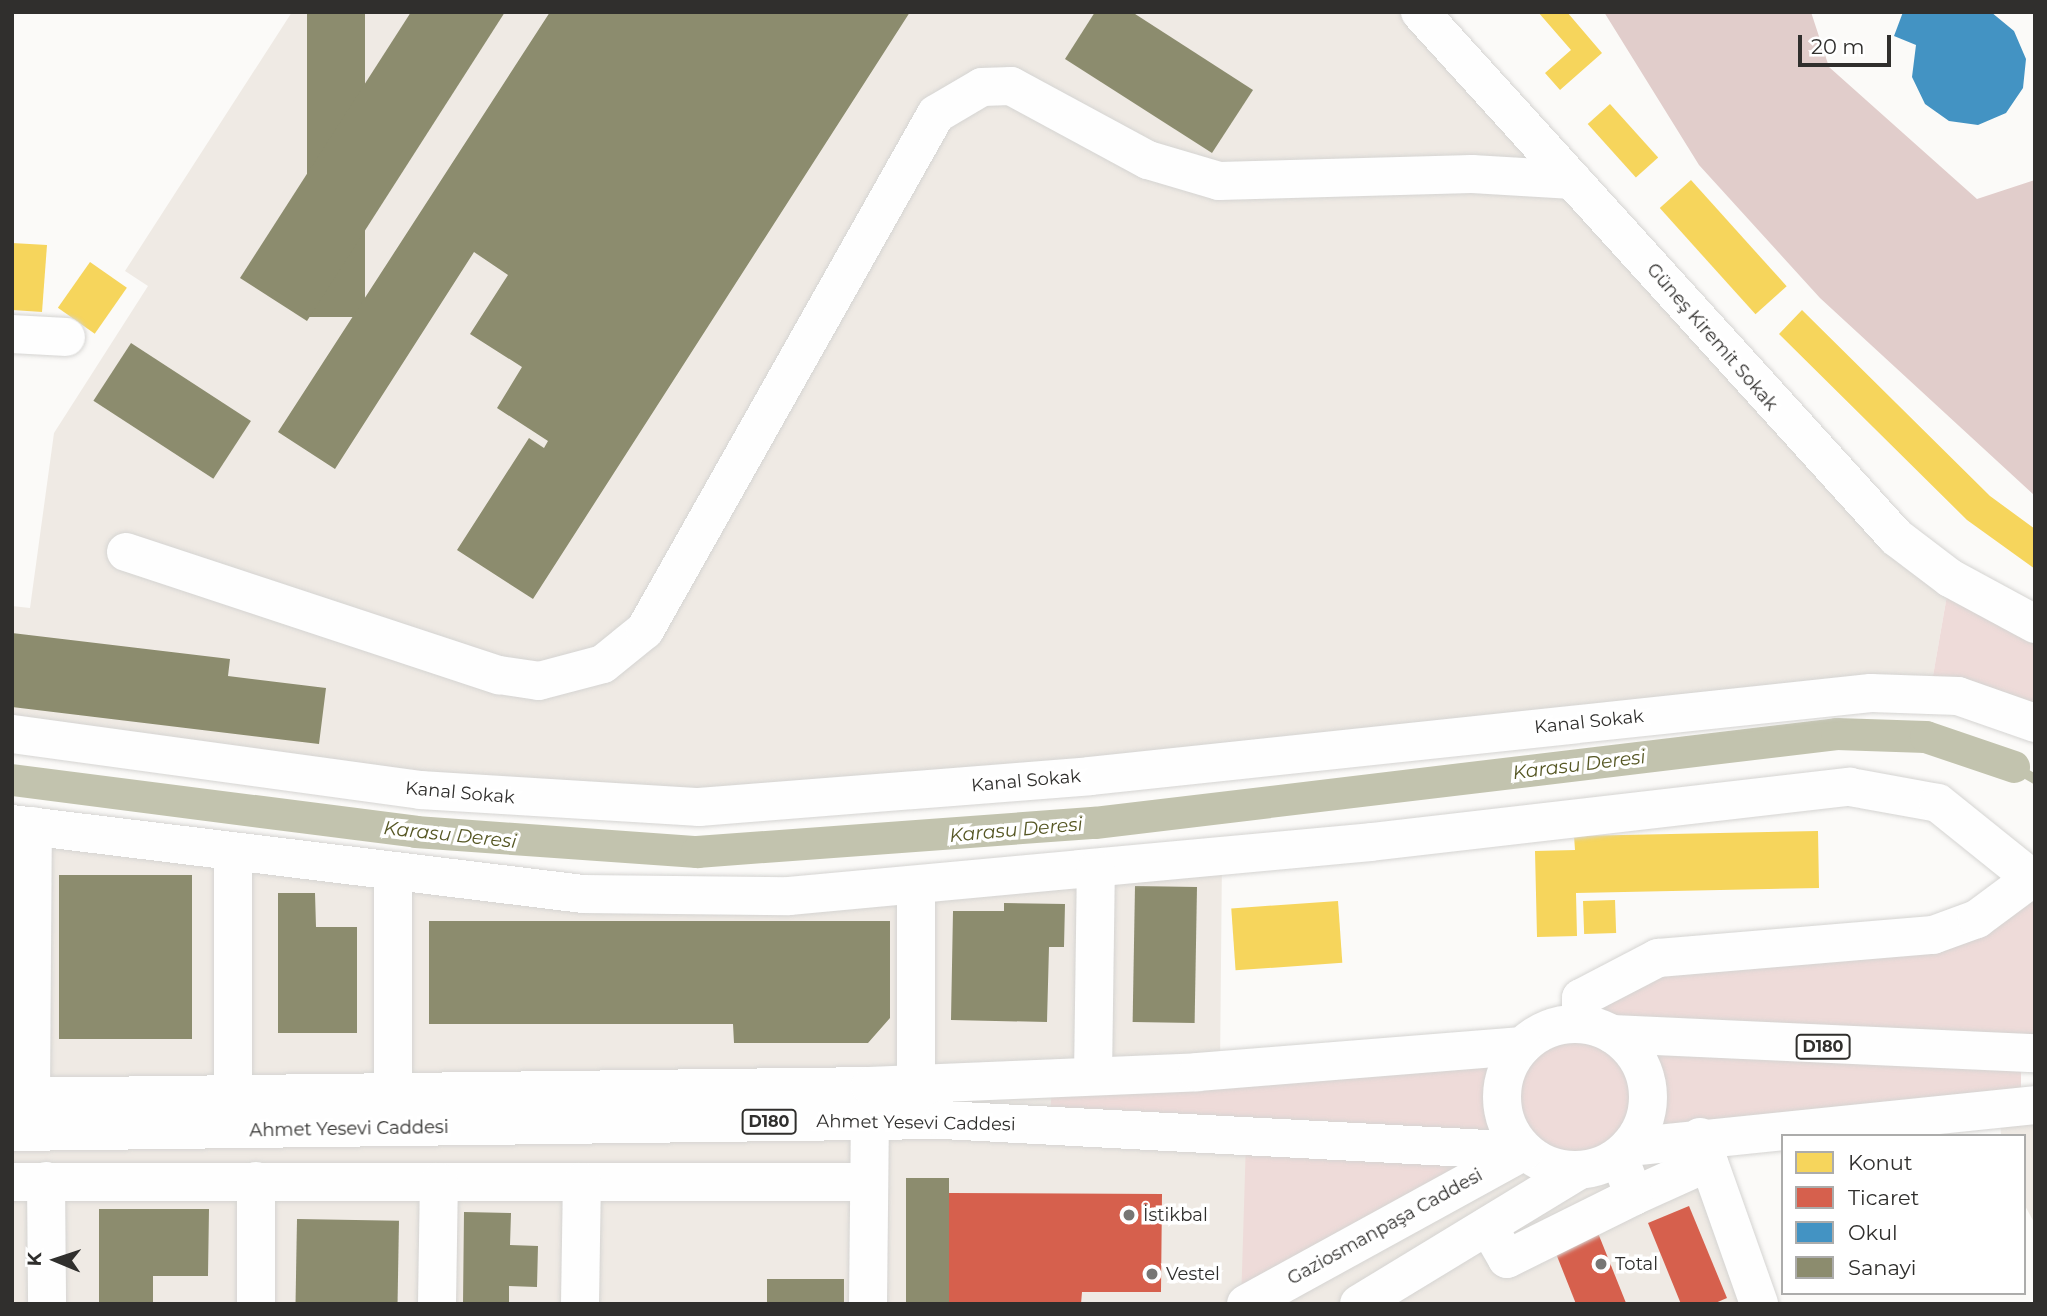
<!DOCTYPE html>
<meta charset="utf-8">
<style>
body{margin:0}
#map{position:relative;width:2047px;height:1316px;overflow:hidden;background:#fbfaf8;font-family:Montserrat,sans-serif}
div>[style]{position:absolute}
.built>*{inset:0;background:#efeae4}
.green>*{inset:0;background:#eedbd9}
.forest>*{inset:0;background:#e1cdcb}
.homes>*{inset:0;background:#f6d55c;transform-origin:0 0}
.shops>*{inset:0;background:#d6604d}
.schools>*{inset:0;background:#4393c3}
.industry>*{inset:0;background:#8c8c6e;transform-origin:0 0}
.stream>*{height:10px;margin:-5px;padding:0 5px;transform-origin:5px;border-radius:5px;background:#c2c3ae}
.canal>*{height:32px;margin:-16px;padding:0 16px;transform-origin:16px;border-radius:16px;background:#c2c3ae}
.roads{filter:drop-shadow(0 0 2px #d5d4d2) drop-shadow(0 0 2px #d5d4d2)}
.minor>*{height:38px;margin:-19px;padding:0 19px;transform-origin:19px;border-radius:19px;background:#fefefe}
.major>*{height:38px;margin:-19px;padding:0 19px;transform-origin:19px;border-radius:19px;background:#fefefe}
.highway>*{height:38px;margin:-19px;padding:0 19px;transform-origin:19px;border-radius:19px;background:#fefefe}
.highway>.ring{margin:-19px;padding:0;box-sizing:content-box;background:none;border:38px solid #fefefe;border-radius:50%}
.dots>*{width:19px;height:19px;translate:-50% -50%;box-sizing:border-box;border:4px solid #fff;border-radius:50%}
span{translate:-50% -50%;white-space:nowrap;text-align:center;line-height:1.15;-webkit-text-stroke:7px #fff;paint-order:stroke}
.shield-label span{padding:2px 5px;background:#fff;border:2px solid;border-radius:5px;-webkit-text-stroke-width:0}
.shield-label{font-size:16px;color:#302f2d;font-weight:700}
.street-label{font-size:18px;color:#302f2d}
.poi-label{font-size:18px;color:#302f2d}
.left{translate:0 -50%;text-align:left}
.water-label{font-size:19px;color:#565724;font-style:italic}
.frame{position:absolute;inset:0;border:14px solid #302f2d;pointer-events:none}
.legend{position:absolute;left:1781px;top:1134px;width:245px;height:161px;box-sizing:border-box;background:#fff;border:2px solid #acacab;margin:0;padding:9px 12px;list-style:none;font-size:21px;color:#302f2d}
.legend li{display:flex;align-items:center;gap:14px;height:35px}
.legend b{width:35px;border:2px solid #acacab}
.north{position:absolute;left:21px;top:1225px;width:70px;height:70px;-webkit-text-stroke:5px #fff;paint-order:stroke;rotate:272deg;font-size:19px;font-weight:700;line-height:28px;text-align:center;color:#302f2d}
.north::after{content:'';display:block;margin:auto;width:24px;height:32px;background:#302f2d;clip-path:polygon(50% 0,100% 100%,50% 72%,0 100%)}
.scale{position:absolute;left:1798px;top:35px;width:93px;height:32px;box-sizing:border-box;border:4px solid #302f2d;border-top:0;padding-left:9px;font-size:21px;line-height:24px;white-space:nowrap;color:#302f2d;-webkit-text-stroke:5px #fff;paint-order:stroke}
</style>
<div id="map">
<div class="built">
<div style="clip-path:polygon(292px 12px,1420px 12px,1950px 578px,1930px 693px,699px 807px,12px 734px,12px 606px,30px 608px,54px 433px,148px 286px,125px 271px)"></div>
<div style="clip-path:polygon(12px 824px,583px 894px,1222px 857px,1220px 1070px,1606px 1164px,1700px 1137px,1759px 1304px,12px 1304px)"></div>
<div style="clip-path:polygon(2035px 1105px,2035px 1224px,2024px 1204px,2024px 1136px,2001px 1136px,2000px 1108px)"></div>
</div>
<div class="green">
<div style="clip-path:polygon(1950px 578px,2035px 624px,2035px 723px,1930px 693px)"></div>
<div style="clip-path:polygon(2035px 881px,2035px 1053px,2021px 1054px,2021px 1106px,1593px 1169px,1534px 1159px,1241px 1304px,1246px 1140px,1050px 1125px,1052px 1078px,1534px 1036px,1566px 1024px,1658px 958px,1872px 944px)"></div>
</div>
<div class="forest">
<div style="clip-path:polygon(1604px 12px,1811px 12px,1829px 67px,1977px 199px,2035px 180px,2035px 496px,1820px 298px,1699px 165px)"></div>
</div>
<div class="homes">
<div style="clip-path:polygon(1538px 12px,1567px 12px,1602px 53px,1560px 90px,1545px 73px,1571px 50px)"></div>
<div style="left:1610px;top:104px;width:72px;height:30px;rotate:48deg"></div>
<div style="left:1691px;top:180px;width:143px;height:42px;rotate:48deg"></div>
<div style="clip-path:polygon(12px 243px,47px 245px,42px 312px,12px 310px)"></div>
<div style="left:90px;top:262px;width:45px;height:56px;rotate:35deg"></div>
<div style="clip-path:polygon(1802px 310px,1990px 496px,2035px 529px,2035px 569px,1967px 520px,1779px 334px)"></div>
<div style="clip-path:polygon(1818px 831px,1819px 888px,1576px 893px,1577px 936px,1537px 937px,1535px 851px,1575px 850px,1574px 836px)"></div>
<div style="left:1615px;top:900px;width:33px;height:32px;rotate:88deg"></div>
<div style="left:1338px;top:901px;width:62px;height:107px;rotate:86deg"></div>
</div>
<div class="shops">
<div style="clip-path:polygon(949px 1193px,1162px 1194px,1161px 1292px,1082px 1292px,1081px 1304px,948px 1304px)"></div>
<div style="clip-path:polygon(1689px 1206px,1727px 1298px,1713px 1304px,1681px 1304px,1648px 1223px)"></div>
<div style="clip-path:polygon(1598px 1233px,1626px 1303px,1624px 1304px,1576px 1304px,1555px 1251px)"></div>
</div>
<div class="schools">
<div style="clip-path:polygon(1903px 12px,1991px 12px,2014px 31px,2026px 59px,2023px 88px,2006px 113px,1978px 125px,1949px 121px,1925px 104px,1912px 77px,1916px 45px,1894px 36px)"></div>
</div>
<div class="industry">
<div style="left:307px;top:12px;width:58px;height:305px"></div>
<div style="clip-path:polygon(411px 12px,505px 12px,307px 321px,240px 278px)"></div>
<div style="clip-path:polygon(550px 12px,910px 12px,533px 599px,457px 550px,529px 438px,544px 448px,548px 441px,497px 408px,522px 367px,470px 334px,508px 275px,474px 252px,335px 469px,278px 432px)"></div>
<div style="clip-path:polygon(1095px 12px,1132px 12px,1253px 90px,1212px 153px,1065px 59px)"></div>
<div style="left:131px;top:343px;width:143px;height:69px;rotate:33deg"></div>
<div style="clip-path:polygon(12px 633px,230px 659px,228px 676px,326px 688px,319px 744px,12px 707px)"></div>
<div style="left:192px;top:875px;width:164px;height:133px;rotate:90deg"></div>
<div style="left:1135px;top:886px;width:62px;height:136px;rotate:1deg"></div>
<div style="clip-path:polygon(278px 893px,315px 893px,316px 927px,357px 927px,357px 1033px,278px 1033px)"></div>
<div style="clip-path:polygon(1004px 903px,1065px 904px,1064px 947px,1049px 947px,1047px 1022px,951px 1020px,953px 911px,1004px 911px)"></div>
<div style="clip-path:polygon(429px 921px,890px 921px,890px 1018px,868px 1043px,734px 1043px,733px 1024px,429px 1024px)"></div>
<div style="left:906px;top:1178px;width:43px;height:126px"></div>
<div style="clip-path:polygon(99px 1209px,209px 1209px,208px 1276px,153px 1276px,153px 1304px,99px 1304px)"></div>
<div style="clip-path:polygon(464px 1212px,511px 1213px,510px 1245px,538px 1246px,537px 1287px,509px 1286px,509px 1304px,463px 1304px)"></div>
<div style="left:297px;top:1219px;width:102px;height:85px;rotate:1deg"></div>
<div style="left:767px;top:1279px;width:77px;height:25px"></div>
</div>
<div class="stream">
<div style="left:2014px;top:767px;width:24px;rotate:30deg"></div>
</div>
<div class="canal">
<div style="left:12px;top:780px;width:407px;rotate:7.3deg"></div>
<div style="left:416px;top:832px;width:282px;rotate:4.1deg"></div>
<div style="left:697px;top:852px;width:399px;rotate:-4.2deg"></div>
<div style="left:1095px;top:823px;width:747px;rotate:-6.84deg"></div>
<div style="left:1837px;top:734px;width:89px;rotate:1.9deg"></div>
<div style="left:1926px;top:737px;width:93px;rotate:18.8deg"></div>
</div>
<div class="roads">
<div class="minor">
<div style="left:1420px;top:12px;width:709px;rotate:47.8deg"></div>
<div style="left:1896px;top:537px;width:68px;rotate:37.2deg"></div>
<div style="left:1950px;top:578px;width:97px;rotate:28.4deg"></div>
<div style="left:12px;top:334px;width:54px;rotate:3.2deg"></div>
<div style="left:126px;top:552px;width:393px;rotate:18.3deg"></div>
<div style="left:499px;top:675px;width:40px;rotate:8.5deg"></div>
<div style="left:539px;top:681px;width:66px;rotate:-14.9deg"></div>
<div style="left:603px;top:664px;width:54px;rotate:-39deg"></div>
<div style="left:645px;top:630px;width:592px;rotate:-60.58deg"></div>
<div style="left:936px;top:114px;width:53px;rotate:-30.4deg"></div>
<div style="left:982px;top:87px;width:29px;rotate:-2deg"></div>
<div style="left:1011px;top:86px;width:156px;rotate:28.4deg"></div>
<div style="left:1148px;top:160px;width:74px;rotate:16.5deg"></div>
<div style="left:1219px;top:181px;width:253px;rotate:-1.6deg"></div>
<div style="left:1472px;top:174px;width:101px;rotate:3.4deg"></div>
<div style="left:12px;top:734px;width:412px;rotate:7.8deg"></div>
<div style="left:420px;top:790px;width:280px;rotate:3.5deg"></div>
<div style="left:699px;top:807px;width:392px;rotate:-4.5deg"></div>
<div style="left:1090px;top:776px;width:785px;rotate:-6.07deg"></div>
<div style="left:1871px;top:693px;width:87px;rotate:2deg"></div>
<div style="left:1958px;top:696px;width:82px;rotate:19.3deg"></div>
<div style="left:12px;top:824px;width:575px;rotate:6.99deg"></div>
<div style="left:583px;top:894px;width:206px;rotate:0.6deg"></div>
<div style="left:789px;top:896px;width:584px;rotate:-5.3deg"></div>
<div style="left:1371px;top:842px;width:482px;rotate:-6.6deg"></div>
<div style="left:1850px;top:787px;width:89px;rotate:10.3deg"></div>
<div style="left:1938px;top:803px;width:124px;rotate:38.8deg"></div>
<div style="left:233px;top:852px;width:244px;rotate:90deg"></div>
<div style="left:1581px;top:1024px;width:26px;rotate:-90deg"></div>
<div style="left:1581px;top:998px;width:87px;rotate:-27.5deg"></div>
<div style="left:1658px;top:958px;width:276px;rotate:-4.8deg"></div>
<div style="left:1933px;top:935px;width:47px;rotate:-20deg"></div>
<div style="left:1977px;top:919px;width:72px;rotate:-36.6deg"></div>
<div style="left:1093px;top:1076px;width:206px;rotate:-89.2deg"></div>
<div style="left:916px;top:1084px;width:197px;rotate:-90deg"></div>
<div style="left:393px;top:1095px;width:222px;rotate:-90deg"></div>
<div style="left:31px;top:1097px;width:271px;rotate:-89.6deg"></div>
<div style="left:1700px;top:1137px;width:177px;rotate:70.5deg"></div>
<div style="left:46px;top:1181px;width:123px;rotate:89.5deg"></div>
<div style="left:256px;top:1181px;width:123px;rotate:90deg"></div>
<div style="left:12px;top:1182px;width:857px"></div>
<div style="left:1634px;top:1196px;width:82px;rotate:-24.4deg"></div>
<div style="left:1488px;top:1226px;width:38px;rotate:60deg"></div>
<div style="left:1507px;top:1259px;width:142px;rotate:-26.4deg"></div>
<div style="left:1634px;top:1196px;width:42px;rotate:-111deg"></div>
<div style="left:437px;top:1304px;width:122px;rotate:-89.1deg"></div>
<div style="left:580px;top:1304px;width:122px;rotate:-89.1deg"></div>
<div style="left:868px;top:1304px;width:183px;rotate:-89.4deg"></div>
</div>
<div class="major">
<div style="left:1246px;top:1304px;width:317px;rotate:-28.8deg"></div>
<div style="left:1359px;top:1304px;width:256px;rotate:-31.3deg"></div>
</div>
<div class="highway">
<div class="ring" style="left:1502px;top:1024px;width:108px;height:108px"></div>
<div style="left:1612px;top:1034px;width:423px;rotate:2.6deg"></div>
<div style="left:12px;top:1097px;width:858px;rotate:-0.73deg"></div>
<div style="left:870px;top:1086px;width:328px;rotate:-2.4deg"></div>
<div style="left:1198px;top:1072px;width:325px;rotate:-4.6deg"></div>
<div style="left:12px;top:1132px;width:931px;rotate:-0.74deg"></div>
<div style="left:943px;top:1120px;width:582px;rotate:3.05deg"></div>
<div style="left:1629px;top:1147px;width:408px;rotate:-5.9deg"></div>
</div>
</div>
<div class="dots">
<div style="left:1129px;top:1215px;background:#777674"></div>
<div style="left:1601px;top:1264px;background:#777674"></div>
<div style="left:1152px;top:1274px;background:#777674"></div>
</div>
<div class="shield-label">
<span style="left:1823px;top:1047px">D180</span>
<span style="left:769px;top:1122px">D180</span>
</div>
<div class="street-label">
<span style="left:1712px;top:337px;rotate:49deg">Güneş Kiremit Sokak</span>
<span style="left:1589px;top:722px;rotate:-6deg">Kanal Sokak</span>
<span style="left:1026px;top:781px;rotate:-5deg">Kanal Sokak</span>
<span style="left:460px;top:793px;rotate:5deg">Kanal Sokak</span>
<span style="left:916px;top:1123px;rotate:1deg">Ahmet Yesevi Caddesi</span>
<span style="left:349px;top:1129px;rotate:-1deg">Ahmet Yesevi Caddesi</span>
<span style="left:1385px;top:1227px;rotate:-29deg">Gaziosmanpaşa Caddesi</span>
</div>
<div class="poi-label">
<span class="left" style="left:1143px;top:1215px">İstikbal</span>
<span class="left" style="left:1615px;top:1264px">Total</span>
<span class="left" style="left:1166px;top:1274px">Vestel</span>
</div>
<div class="water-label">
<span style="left:1579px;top:765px;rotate:-7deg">Karasu Deresi</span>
<span style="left:1016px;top:830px;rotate:-5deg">Karasu Deresi</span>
<span style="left:450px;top:835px;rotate:6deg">Karasu Deresi</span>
</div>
<div class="frame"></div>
<ul class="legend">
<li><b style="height:19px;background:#f6d55c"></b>Konut</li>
<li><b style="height:19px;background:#d6604d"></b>Ticaret</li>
<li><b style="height:19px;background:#4393c3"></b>Okul</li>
<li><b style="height:19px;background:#8c8c6e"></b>Sanayi</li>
</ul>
<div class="north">K</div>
<div class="scale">20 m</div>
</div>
